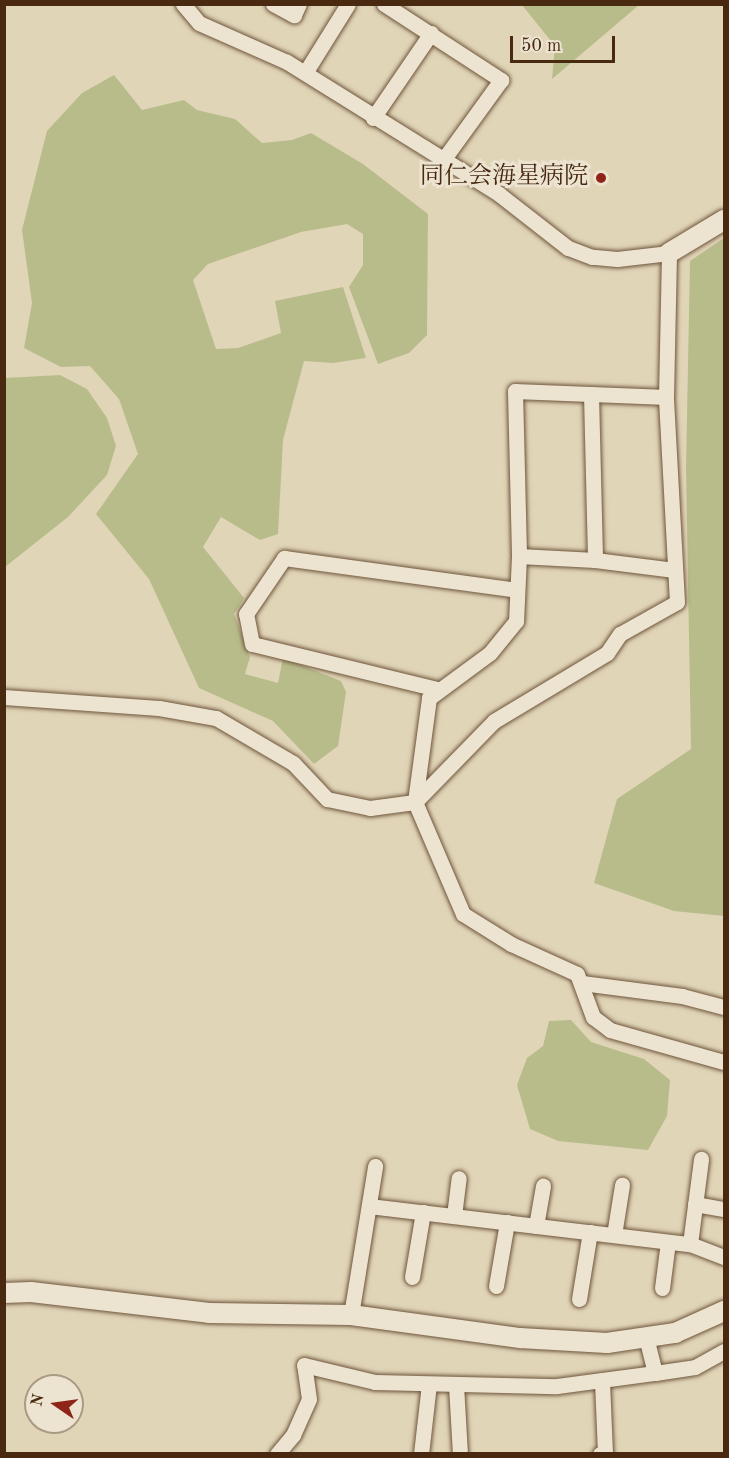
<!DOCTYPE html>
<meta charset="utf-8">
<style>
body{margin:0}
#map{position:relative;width:729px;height:1458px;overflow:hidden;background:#e1d5b8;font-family:"Old Standard TT","Noto Serif JP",serif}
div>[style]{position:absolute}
.green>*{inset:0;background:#b8bc8b}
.roads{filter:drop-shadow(0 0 2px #6f553b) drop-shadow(0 0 2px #6f553b)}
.minor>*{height:15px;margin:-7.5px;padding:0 7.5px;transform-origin:7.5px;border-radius:7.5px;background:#ece4d1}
.tertiary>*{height:20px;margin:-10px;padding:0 10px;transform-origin:10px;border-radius:10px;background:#ece4d1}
.dots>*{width:16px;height:16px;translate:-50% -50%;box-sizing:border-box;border:3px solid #ece4d1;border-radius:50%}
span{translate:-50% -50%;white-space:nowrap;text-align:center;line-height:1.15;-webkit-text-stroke:6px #ece4d1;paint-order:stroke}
.poi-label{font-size:24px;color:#492a11}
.right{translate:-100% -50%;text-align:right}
.frame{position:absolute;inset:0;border:6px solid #492a11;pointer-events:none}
.north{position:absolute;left:24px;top:1374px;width:60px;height:60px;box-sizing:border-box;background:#ece4d1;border:2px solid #ab9a84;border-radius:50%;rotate:283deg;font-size:16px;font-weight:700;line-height:24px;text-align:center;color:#492a11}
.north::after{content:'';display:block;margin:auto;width:21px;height:27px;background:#8f2418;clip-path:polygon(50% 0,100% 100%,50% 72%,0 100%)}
.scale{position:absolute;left:510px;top:36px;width:105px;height:27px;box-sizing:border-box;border:3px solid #492a11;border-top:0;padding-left:8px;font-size:18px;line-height:21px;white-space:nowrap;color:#492a11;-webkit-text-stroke:4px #ece4d1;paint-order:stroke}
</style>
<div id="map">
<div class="green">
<div style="clip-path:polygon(522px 5px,639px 5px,552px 79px,555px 46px)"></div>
<div style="clip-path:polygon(114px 75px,142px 110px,184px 100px,197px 110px,235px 119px,262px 143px,292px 140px,311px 133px,363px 164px,428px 214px,427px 335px,409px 353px,378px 364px,349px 287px,363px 265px,363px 234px,347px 224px,301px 232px,208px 264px,193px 280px,216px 349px,238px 348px,281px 333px,275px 301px,343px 287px,366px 358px,333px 363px,304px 361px,283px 440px,278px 534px,260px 540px,221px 517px,203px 547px,244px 598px,234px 614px,250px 657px,245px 674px,278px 683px,283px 658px,341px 681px,346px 692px,338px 746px,314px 764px,273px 721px,199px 688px,149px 579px,96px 514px,138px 454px,119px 399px,90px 366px,61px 367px,24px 348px,32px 303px,22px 230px,47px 131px,82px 93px)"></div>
<div style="clip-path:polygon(724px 238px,724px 916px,674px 911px,594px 883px,617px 799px,691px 749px,686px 468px,690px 261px)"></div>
<div style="clip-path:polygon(60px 375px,87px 389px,107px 418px,116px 446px,107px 475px,68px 517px,5px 567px,5px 378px)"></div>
<div style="clip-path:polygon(571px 1020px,591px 1042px,644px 1059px,670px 1080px,667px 1116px,648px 1150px,558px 1141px,530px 1129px,517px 1085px,527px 1058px,543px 1046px,549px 1021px)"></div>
</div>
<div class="roads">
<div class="minor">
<div style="left:273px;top:4px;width:24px;rotate:28deg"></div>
<div style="left:294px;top:15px;width:12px;rotate:-66deg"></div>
<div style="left:384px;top:4px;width:140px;rotate:33deg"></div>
<div style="left:501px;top:80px;width:99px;rotate:125.9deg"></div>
<div style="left:305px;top:73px;width:81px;rotate:-58.1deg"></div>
<div style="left:373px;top:118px;width:103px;rotate:-55.7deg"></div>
<div style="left:591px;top:394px;width:166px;rotate:88.6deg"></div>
<div style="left:666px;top:397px;width:151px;rotate:-177.7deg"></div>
<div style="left:515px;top:391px;width:165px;rotate:88.6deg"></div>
<div style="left:519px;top:556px;width:65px;rotate:92.6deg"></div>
<div style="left:516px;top:621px;width:41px;rotate:129.1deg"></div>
<div style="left:490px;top:653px;width:76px;rotate:143.6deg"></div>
<div style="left:429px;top:698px;width:105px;rotate:97.7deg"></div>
<div style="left:415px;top:802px;width:122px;rotate:66.8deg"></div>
<div style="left:463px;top:914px;width:57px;rotate:32deg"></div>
<div style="left:511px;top:944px;width:72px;rotate:24.4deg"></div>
<div style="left:577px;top:974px;width:46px;rotate:69.6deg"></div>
<div style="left:593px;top:1017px;width:21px;rotate:37deg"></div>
<div style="left:610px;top:1030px;width:118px;rotate:15.7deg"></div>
<div style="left:519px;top:556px;width:76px;rotate:3deg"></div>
<div style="left:595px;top:560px;width:80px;rotate:7.2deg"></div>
<div style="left:437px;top:689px;width:190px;rotate:-166.3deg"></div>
<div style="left:252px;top:644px;width:31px;rotate:-101deg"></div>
<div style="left:246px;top:614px;width:68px;rotate:-55.8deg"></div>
<div style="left:284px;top:558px;width:235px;rotate:7.8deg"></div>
<div style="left:4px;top:697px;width:155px;rotate:4.1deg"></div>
<div style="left:159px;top:708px;width:58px;rotate:10deg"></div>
<div style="left:216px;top:718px;width:89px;rotate:30.3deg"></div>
<div style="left:293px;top:763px;width:50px;rotate:46.6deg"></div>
<div style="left:327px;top:799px;width:44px;rotate:11.8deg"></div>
<div style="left:370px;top:808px;width:45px;rotate:-7.6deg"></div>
<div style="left:415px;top:802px;width:113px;rotate:-45.7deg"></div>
<div style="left:494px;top:721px;width:132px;rotate:-31deg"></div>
<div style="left:607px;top:653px;width:23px;rotate:-56deg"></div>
<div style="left:620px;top:634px;width:65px;rotate:-29.3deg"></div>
<div style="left:677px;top:602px;width:205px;rotate:-93.1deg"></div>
<div style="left:666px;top:397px;width:144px;rotate:-88.8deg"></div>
<div style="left:669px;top:253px;width:52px;rotate:173.4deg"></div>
<div style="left:617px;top:259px;width:25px;rotate:-175deg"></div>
<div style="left:592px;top:257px;width:26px;rotate:-159deg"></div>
<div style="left:568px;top:248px;width:88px;rotate:-142deg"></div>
<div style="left:499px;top:194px;width:250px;rotate:-148.1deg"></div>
<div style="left:287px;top:62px;width:96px;rotate:-156.1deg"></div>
<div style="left:199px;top:23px;width:25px;rotate:-130deg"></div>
<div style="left:582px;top:983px;width:101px;rotate:7.4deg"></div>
<div style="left:682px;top:996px;width:43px;rotate:14.7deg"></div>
<div style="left:695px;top:1204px;width:29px;rotate:10deg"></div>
<div style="left:369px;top:1206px;width:323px;rotate:6.8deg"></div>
<div style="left:690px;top:1244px;width:36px;rotate:21deg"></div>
<div style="left:454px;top:1216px;width:38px;rotate:-83deg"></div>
<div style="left:536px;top:1226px;width:41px;rotate:-80.1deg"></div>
<div style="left:614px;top:1235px;width:51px;rotate:-80.9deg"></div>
<div style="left:690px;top:1244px;width:86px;rotate:-82.6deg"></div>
<div style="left:412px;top:1277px;width:66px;rotate:-80.4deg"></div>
<div style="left:496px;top:1286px;width:65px;rotate:-80.2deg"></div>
<div style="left:662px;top:1288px;width:46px;rotate:-82.6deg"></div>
<div style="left:579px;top:1299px;width:68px;rotate:-80.7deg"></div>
<div style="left:351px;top:1315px;width:151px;rotate:-80.8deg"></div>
<div style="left:655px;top:1373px;width:40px;rotate:-8.5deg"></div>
<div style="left:695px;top:1367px;width:33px;rotate:-29deg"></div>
<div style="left:456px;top:1385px;width:69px;rotate:86.7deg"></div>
<div style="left:277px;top:1454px;width:25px;rotate:-50deg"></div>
<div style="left:293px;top:1435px;width:39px;rotate:-66deg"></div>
<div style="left:309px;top:1399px;width:34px;rotate:-98deg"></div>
<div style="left:304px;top:1365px;width:73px;rotate:13.5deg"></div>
<div style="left:375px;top:1382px;width:182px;rotate:1.3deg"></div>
<div style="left:557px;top:1386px;width:99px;rotate:-7.6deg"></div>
<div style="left:655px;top:1373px;width:36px;rotate:-104deg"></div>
<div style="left:421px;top:1454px;width:70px;rotate:-83.5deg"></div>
<div style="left:600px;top:1454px;width:5px;rotate:-11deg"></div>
<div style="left:605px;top:1453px;width:73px;rotate:-92.4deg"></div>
</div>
<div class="tertiary">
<div style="left:669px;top:253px;width:64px;rotate:-31deg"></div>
<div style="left:4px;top:1293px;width:27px;rotate:-2deg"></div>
<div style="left:31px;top:1292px;width:179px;rotate:6.7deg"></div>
<div style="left:209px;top:1313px;width:142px;rotate:0.8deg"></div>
<div style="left:351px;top:1315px;width:171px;rotate:7.8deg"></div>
<div style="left:520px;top:1338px;width:87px;rotate:3.3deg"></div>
<div style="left:607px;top:1343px;width:69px;rotate:-8.4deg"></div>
<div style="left:675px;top:1333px;width:54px;rotate:-24.2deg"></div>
</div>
</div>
<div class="dots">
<div style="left:601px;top:178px;background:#8f2418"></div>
</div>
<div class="poi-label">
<span class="right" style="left:588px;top:178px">同仁会海星病院</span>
</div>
<div class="frame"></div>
<div class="north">N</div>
<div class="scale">50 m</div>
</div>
